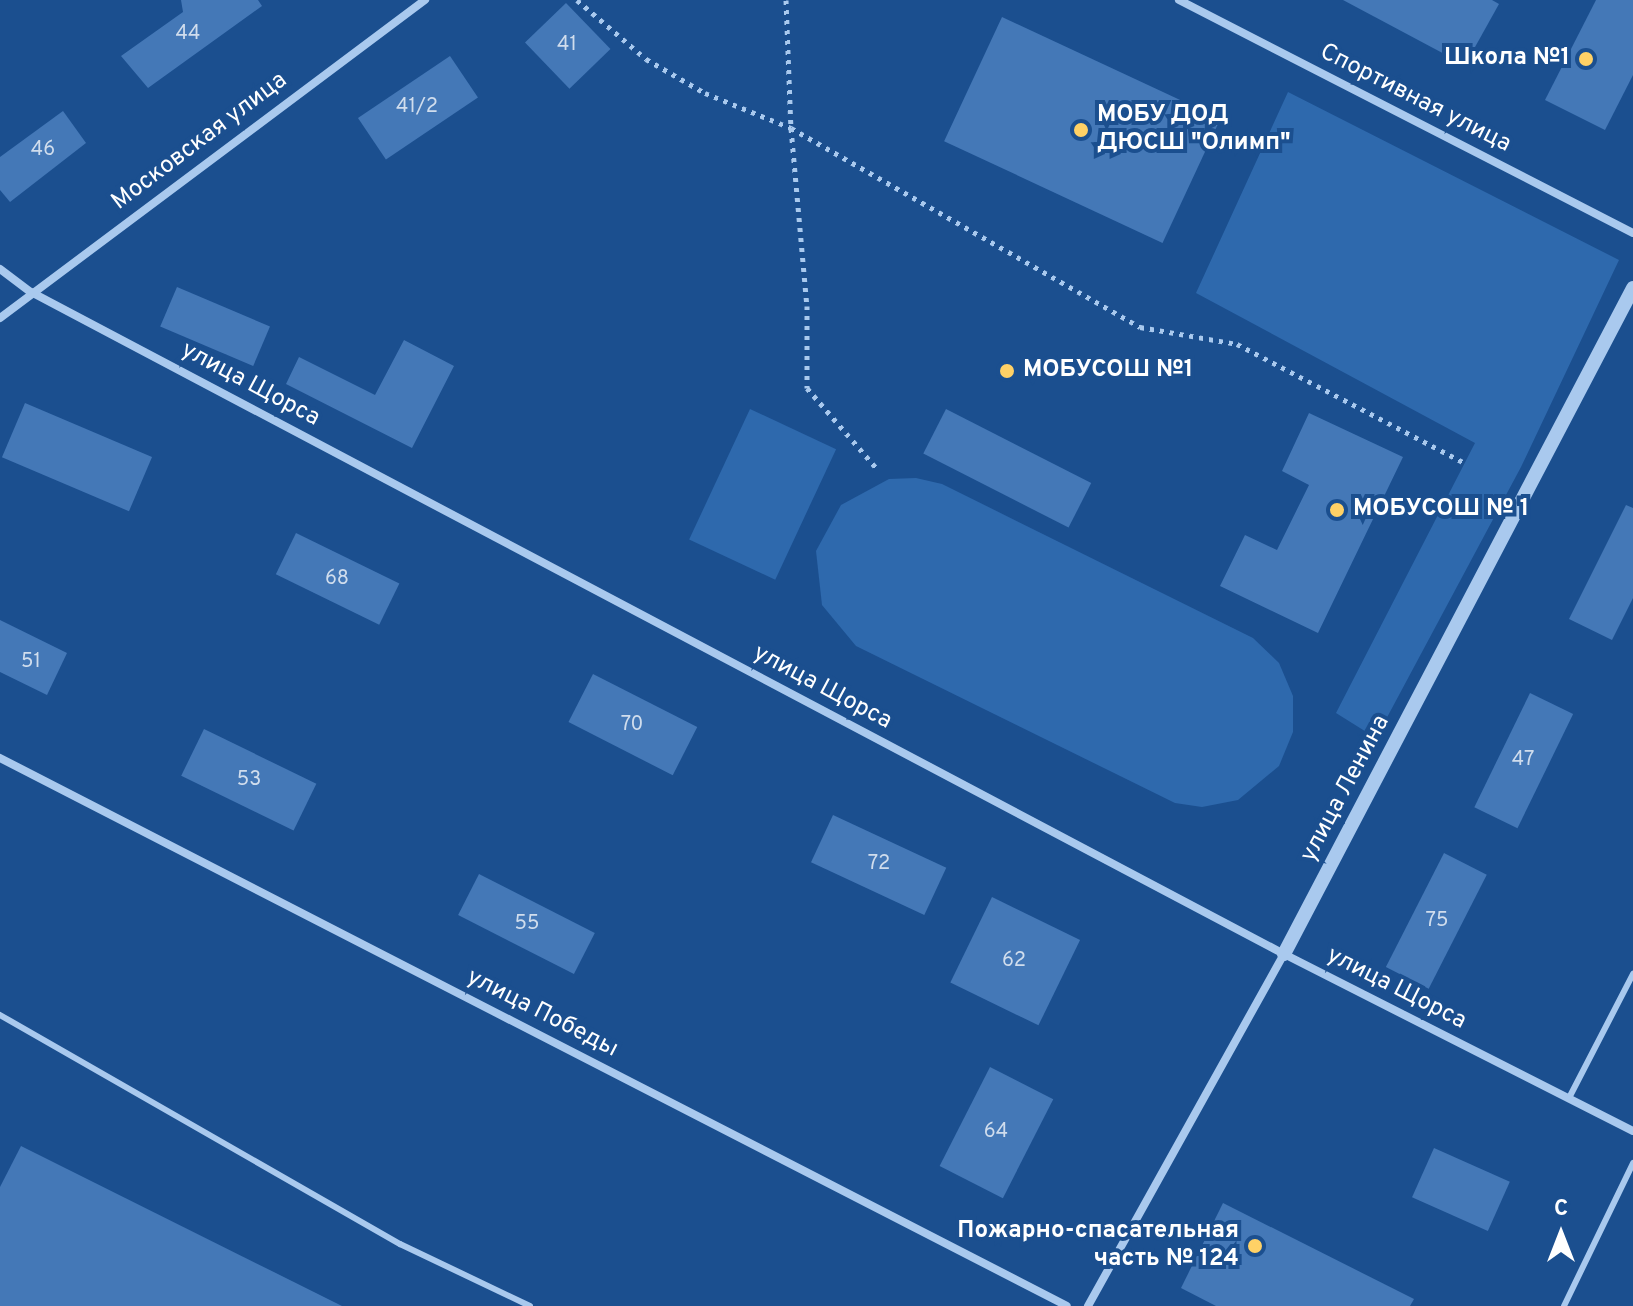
<!DOCTYPE html>
<meta charset="utf-8">
<style>
body{margin:0}
#map{position:relative;width:1633px;height:1306px;overflow:hidden;background:#1b4f8f;font-family:Overpass,sans-serif}
div>[style]{position:absolute}
.green>*{inset:0;background:#2e69ad;transform-origin:0 0}
.building>*{inset:0;background:#4478b7;transform-origin:0 0}
.path>*{height:5px;margin-top:-2.5px;transform-origin:0;background:repeating-linear-gradient(90deg,#a9c9ee 0 4px,transparent 0 10px)}
.service>*{height:6px;margin:-3px;padding:0 3px;transform-origin:3px;border-radius:3px;background:#a9c9ee}
.minor>*{height:8px;margin:-4px;padding:0 4px;transform-origin:4px;border-radius:4px;background:#a9c9ee}
.tertiary>*{height:14px;margin:-7px;padding:0 7px;transform-origin:7px;border-radius:7px;background:#a9c9ee}
.dots>*{width:22px;height:22px;translate:-50% -50%;box-sizing:border-box;border:4px solid #1b4f8f;border-radius:50%}
span{translate:-50% -50%;white-space:nowrap;text-align:center;line-height:1.15;-webkit-text-stroke:8px #1b4f8f;paint-order:stroke}
.number-label{font-size:20px;color:#d0dded}
.number-label span{-webkit-text-stroke-width:0}
.poi-label{font-size:24px;color:#fff;font-weight:700}
.right{translate:-100% -50%;text-align:right}
.left{translate:0 -50%;text-align:left}
.street-label{font-size:24px;color:#fff}
.north{position:absolute;left:1521px;top:1194px;width:80px;height:80px;-webkit-text-stroke:6px #1b4f8f;paint-order:stroke;rotate:0deg;font-size:22px;font-weight:700;line-height:32px;text-align:center;color:#fff}
.north::after{content:'';display:block;margin:auto;width:28px;height:36px;background:#fff;clip-path:polygon(50% 0,100% 100%,50% 72%,0 100%)}
</style>
<div id="map">
<div class="green">
<div style="clip-path:polygon(1288px 92px,1619px 260px,1521px 467px,1376px 738px,1336px 713px,1475px 443px,1196px 293px)"></div>
<div style="left:750px;top:409px;width:95px;height:144px;rotate:25deg"></div>
<div style="clip-path:polygon(889px 479px,916px 478px,942px 484px,1253px 638px,1279px 663px,1293px 696px,1293px 732px,1279px 766px,1238px 800px,1202px 807px,1175px 803px,856px 646px,822px 605px,816px 551px,841px 505px)"></div>
</div>
<div class="building">
<div style="clip-path:polygon(181px 0,258px 0,262px 6px,148px 88px,121px 56px,183px 12px)"></div>
<div style="clip-path:polygon(1343px 0,1492px 0,1499px 4px,1465px 65px)"></div>
<div style="clip-path:polygon(1596px 0,1633px 0,1633px 75px,1605px 130px,1545px 100px)"></div>
<div style="left:566px;top:3px;width:64px;height:57px;rotate:46deg"></div>
<div style="left:1002px;top:17px;width:241px;height:137px;rotate:25deg"></div>
<div style="left:450px;top:56px;width:50px;height:111px;rotate:56deg"></div>
<div style="clip-path:polygon(63px 111px,86px 143px,10px 202px,0 190px,0 157px)"></div>
<div style="left:177px;top:287px;width:101px;height:43px;rotate:23deg"></div>
<div style="clip-path:polygon(404px 340px,454px 366px,412px 448px,286px 384px,299px 357px,375px 395px)"></div>
<div style="left:25px;top:403px;width:138px;height:59px;rotate:23deg"></div>
<div style="left:946px;top:409px;width:163px;height:50px;rotate:27deg"></div>
<div style="clip-path:polygon(1309px 413px,1403px 457px,1318px 633px,1220px 586px,1245px 535px,1277px 550px,1309px 485px,1282px 471px)"></div>
<div style="clip-path:polygon(1626px 505px,1633px 508px,1633px 598px,1612px 640px,1569px 619px)"></div>
<div style="left:296px;top:533px;width:115px;height:46px;rotate:26deg"></div>
<div style="clip-path:polygon(0 620px,67px 653px,47px 695px,0 672px)"></div>
<div style="left:593px;top:674px;width:117px;height:54px;rotate:27deg"></div>
<div style="left:1530px;top:693px;width:48px;height:127px;rotate:26deg"></div>
<div style="left:204px;top:729px;width:125px;height:52px;rotate:26deg"></div>
<div style="left:833px;top:815px;width:125px;height:52px;rotate:25deg"></div>
<div style="left:1444px;top:853px;width:48px;height:128px;rotate:27deg"></div>
<div style="left:479px;top:874px;width:130px;height:46px;rotate:27deg"></div>
<div style="left:992px;top:897px;width:98px;height:95px;rotate:26deg"></div>
<div style="left:990px;top:1067px;width:71px;height:111px;rotate:27deg"></div>
<div style="clip-path:polygon(21px 1146px,342px 1306px,0 1306px,0 1187px)"></div>
<div style="left:1434px;top:1148px;width:83px;height:54px;rotate:24deg"></div>
<div style="clip-path:polygon(1223px 1203px,1414px 1299px,1410px 1306px,1216px 1306px,1181px 1288px)"></div>
</div>
<div class="path">
<div style="left:577px;top:0;width:91px;rotate:40.5deg"></div>
<div style="left:646px;top:59px;width:68px;rotate:30deg"></div>
<div style="left:705px;top:93px;width:93px;rotate:22.1deg"></div>
<div style="left:791px;top:128px;width:179px;rotate:84.9deg"></div>
<div style="left:807px;top:306px;width:82px;rotate:90deg"></div>
<div style="left:807px;top:388px;width:108px;rotate:49.1deg"></div>
<div style="left:786px;top:0;width:128px;rotate:87.8deg"></div>
<div style="left:791px;top:128px;width:402px;rotate:29.7deg"></div>
<div style="left:1140px;top:327px;width:98px;rotate:9.9deg"></div>
<div style="left:1237px;top:344px;width:257px;rotate:27.6deg"></div>
</div>
<div class="service">
<div style="left:0;top:1015px;width:461px;rotate:29.8deg"></div>
<div style="left:400px;top:1244px;width:144px;rotate:25.5deg"></div>
<div style="left:1569px;top:1098px;width:140px;rotate:-62.7deg"></div>
<div style="left:1564px;top:1306px;width:159px;rotate:-64.2deg"></div>
</div>
<div class="minor">
<div style="left:1179px;top:0;width:510px;rotate:27.17deg"></div>
<div style="left:0;top:269px;width:39px;rotate:37deg"></div>
<div style="left:31px;top:292px;width:1417px;rotate:27.85deg"></div>
<div style="left:1284px;top:954px;width:391px;rotate:26.9deg"></div>
<div style="left:0;top:318px;width:531px;rotate:-36.81deg"></div>
<div style="left:0;top:758px;width:1199px;rotate:27.18deg"></div>
<div style="left:1088px;top:1306px;width:403px;rotate:-60.9deg"></div>
</div>
<div class="tertiary">
<div style="left:1284px;top:954px;width:752px;rotate:-62.34deg"></div>
</div>
<div class="dots">
<div style="left:1586px;top:59px;background:#ffd166"></div>
<div style="left:1081px;top:130px;background:#ffd166"></div>
<div style="left:1007px;top:371px;background:#ffd166"></div>
<div style="left:1337px;top:510px;background:#ffd166"></div>
<div style="left:1255px;top:1246px;background:#ffd166"></div>
</div>
<div class="number-label">
<span style="left:188px;top:34px">44</span>
<span style="left:567px;top:45px">41</span>
<span style="left:417px;top:107px">41/2</span>
<span style="left:43px;top:150px">46</span>
<span style="left:337px;top:579px">68</span>
<span style="left:31px;top:662px">51</span>
<span style="left:632px;top:725px">70</span>
<span style="left:1523px;top:760px">47</span>
<span style="left:249px;top:780px">53</span>
<span style="left:879px;top:864px">72</span>
<span style="left:1437px;top:921px">75</span>
<span style="left:527px;top:924px">55</span>
<span style="left:1014px;top:961px">62</span>
<span style="left:996px;top:1132px">64</span>
</div>
<div class="poi-label">
<span class="right" style="left:1570px;top:59px">Школа №1</span>
<span class="left" style="left:1097px;top:130px">МОБУ ДОД<br>ДЮСШ "Олимп"</span>
<span class="left" style="left:1023px;top:371px">МОБУСОШ №1</span>
<span class="left" style="left:1353px;top:510px">МОБУСОШ № 1</span>
<span class="right" style="left:1239px;top:1246px">Пожарно-спасательная<br>часть № 124</span>
</div>
<div class="street-label">
<span style="left:1415px;top:99px;rotate:27deg">Спортивная улица</span>
<span style="left:200px;top:142px;rotate:-37deg">Московская улица</span>
<span style="left:250px;top:385px;rotate:28deg">улица Щорса</span>
<span style="left:822px;top:688px;rotate:28deg">улица Щорса</span>
<span style="left:1346px;top:789px;rotate:-62deg">улица Ленина</span>
<span style="left:1396px;top:989px;rotate:27deg">улица Щорса</span>
<span style="left:542px;top:1014px;rotate:27deg">улица Победы</span>
</div>
<div class="north">С</div>
</div>
